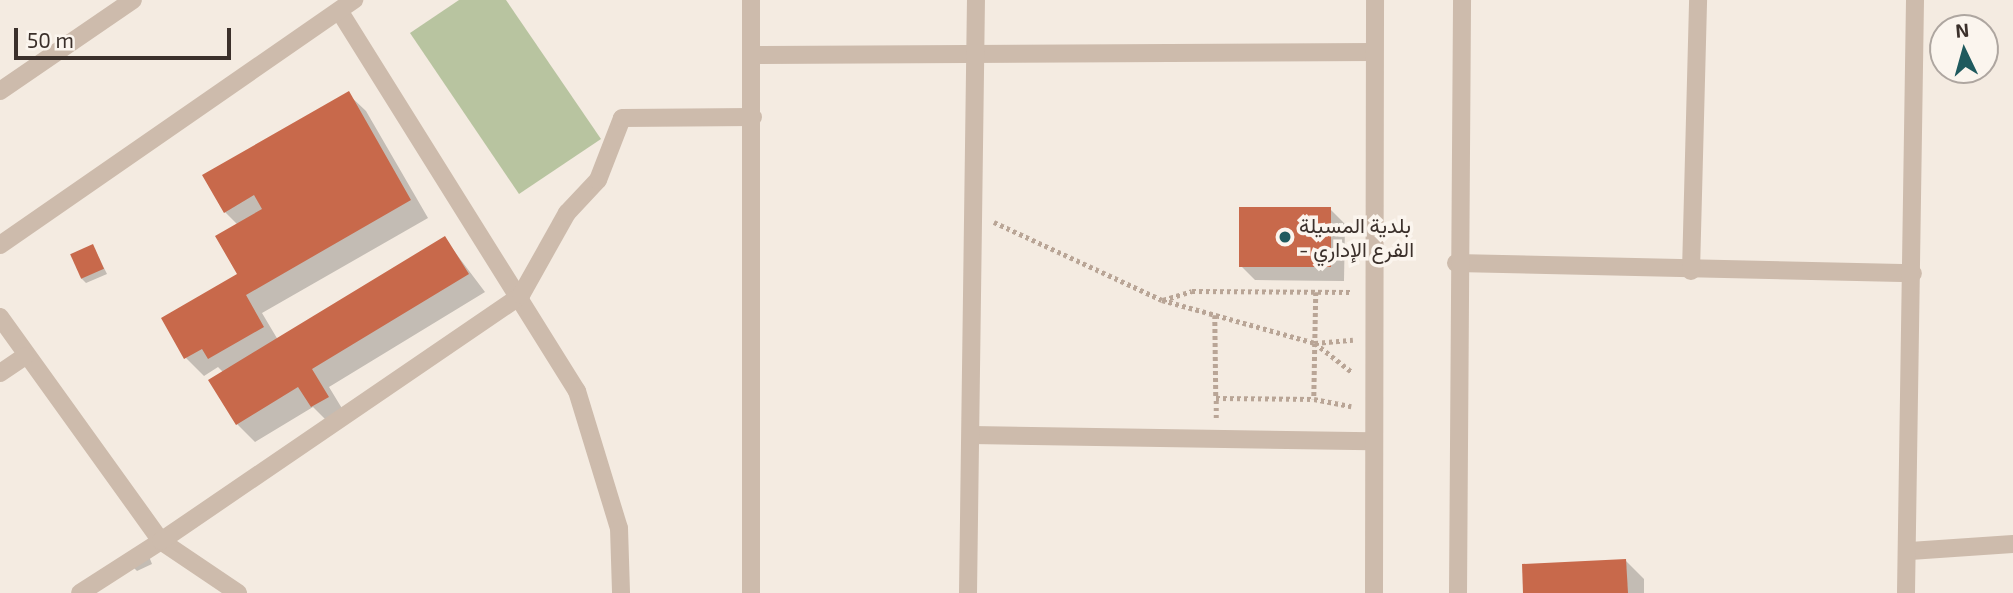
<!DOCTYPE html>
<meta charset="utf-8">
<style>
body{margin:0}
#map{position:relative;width:2013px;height:593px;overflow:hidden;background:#f4ebe1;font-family:"Exo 2",Vazirmatn,sans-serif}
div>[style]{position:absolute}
.green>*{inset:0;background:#b8c4a0}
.shadow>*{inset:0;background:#0003}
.building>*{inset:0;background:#c8694b;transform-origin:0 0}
.path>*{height:4.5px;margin-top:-2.25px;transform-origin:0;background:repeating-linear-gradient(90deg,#b9a596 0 3.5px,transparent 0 7px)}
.street>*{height:18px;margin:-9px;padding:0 9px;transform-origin:9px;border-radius:9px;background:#cdbbac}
.dots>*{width:19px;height:19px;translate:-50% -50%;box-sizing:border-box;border:4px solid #fbf5ee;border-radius:50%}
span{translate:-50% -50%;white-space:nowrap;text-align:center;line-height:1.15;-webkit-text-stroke:7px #fbf5ee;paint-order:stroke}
.poi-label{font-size:21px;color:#3b302b}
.left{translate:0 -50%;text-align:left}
.north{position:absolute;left:1929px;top:14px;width:70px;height:70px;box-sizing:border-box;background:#fbf5ee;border:2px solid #aea6a0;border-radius:50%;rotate:355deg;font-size:19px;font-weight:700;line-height:28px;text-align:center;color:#3b302b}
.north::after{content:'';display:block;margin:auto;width:24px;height:32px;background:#1f5a5e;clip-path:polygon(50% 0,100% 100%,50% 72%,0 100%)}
.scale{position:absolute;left:14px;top:28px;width:217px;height:32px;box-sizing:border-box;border:4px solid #3b302b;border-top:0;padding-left:9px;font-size:21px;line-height:24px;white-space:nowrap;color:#3b302b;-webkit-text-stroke:5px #fbf5ee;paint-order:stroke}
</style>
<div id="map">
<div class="green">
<div style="clip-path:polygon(459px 0,506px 0,601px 139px,519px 194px,410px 33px)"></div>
</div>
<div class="shadow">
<div style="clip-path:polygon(348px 94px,366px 111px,428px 218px,262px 313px,278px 340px,445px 239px,485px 292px,329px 387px,346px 415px,330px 424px,313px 407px,255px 442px,237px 424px,224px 373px,218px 367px,204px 376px,186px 358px,240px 275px,238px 225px,225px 212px)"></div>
<div style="clip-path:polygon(1330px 209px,1345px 224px,1344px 281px,1255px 280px,1241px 266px)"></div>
<div style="clip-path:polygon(93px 246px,107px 274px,86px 283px,81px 278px)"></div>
<div style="clip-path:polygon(148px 554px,152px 564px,137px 571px,132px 566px)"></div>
<div style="clip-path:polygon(1626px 561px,1644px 579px,1644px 593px,1525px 593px)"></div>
</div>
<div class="building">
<div style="clip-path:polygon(349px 91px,411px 200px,246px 295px,264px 327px,208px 359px,202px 349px,184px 359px,161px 318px,237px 274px,215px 236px,262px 209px,254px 195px,224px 213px,202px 175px)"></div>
<div style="left:1239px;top:207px;width:92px;height:60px"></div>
<div style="clip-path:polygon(445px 236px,469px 274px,312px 369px,329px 397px,311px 407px,298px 387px,236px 425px,208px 380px)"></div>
<div style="left:93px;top:244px;width:27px;height:25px;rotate:66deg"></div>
<div style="clip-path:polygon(1626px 559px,1628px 593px,1523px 593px,1522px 564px)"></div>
</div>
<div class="path">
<div style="left:994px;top:222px;width:185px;rotate:24.9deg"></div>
<div style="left:1162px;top:300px;width:159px;rotate:15.7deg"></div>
<div style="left:1315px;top:343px;width:56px;rotate:91deg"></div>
<div style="left:1314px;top:399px;width:38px;rotate:11deg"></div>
<div style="left:1316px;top:292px;width:51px;rotate:91.1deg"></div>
<div style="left:1315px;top:343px;width:38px;rotate:-5deg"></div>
<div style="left:1163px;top:300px;width:30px;rotate:-17deg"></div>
<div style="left:1192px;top:291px;width:161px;rotate:0.4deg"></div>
<div style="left:1215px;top:315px;width:83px;rotate:89.3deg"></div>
<div style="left:1216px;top:398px;width:98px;rotate:0.6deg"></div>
<div style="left:1315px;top:343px;width:47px;rotate:38.1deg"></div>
<div style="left:1216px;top:418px;width:20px;rotate:-90deg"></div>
</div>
<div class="street">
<div style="left:340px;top:12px;width:447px;rotate:58deg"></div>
<div style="left:577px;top:391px;width:143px;rotate:73deg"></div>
<div style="left:619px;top:528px;width:65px;rotate:88.2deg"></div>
<div style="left:753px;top:55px;width:621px;rotate:-0.28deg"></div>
<div style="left:0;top:91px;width:161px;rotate:-34.4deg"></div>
<div style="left:0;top:245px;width:431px;rotate:-34.7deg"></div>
<div style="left:1456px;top:263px;width:457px;rotate:1.3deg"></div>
<div style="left:1691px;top:271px;width:271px;rotate:-88.5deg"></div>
<div style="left:0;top:317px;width:276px;rotate:54.3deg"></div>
<div style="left:161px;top:541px;width:96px;rotate:147.3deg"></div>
<div style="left:0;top:373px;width:30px;rotate:-34deg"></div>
<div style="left:972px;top:435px;width:399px;rotate:0.9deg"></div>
<div style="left:1910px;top:551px;width:103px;rotate:-3.9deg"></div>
<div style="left:238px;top:593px;width:93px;rotate:-146deg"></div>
<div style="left:161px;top:541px;width:436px;rotate:-34.3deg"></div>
<div style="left:521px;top:295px;width:94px;rotate:-60.7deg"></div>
<div style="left:567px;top:213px;width:45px;rotate:-46.8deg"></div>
<div style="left:598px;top:180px;width:66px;rotate:-68.8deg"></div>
<div style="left:622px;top:118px;width:131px;rotate:-0.4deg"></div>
<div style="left:751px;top:593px;width:593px;rotate:-90deg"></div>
<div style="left:968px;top:593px;width:593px;rotate:-89.23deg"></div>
<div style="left:1374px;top:593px;width:593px;rotate:-89.9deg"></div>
<div style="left:1458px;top:593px;width:593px;rotate:-89.61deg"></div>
<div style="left:1906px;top:593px;width:593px;rotate:-89.13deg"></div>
</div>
<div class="dots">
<div style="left:1285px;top:237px;background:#1f5a5e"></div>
</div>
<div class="poi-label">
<span class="left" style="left:1299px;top:237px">بلدية المسيلة<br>- الفرع الإداري</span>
</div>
<div class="north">N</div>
<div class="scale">50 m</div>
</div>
